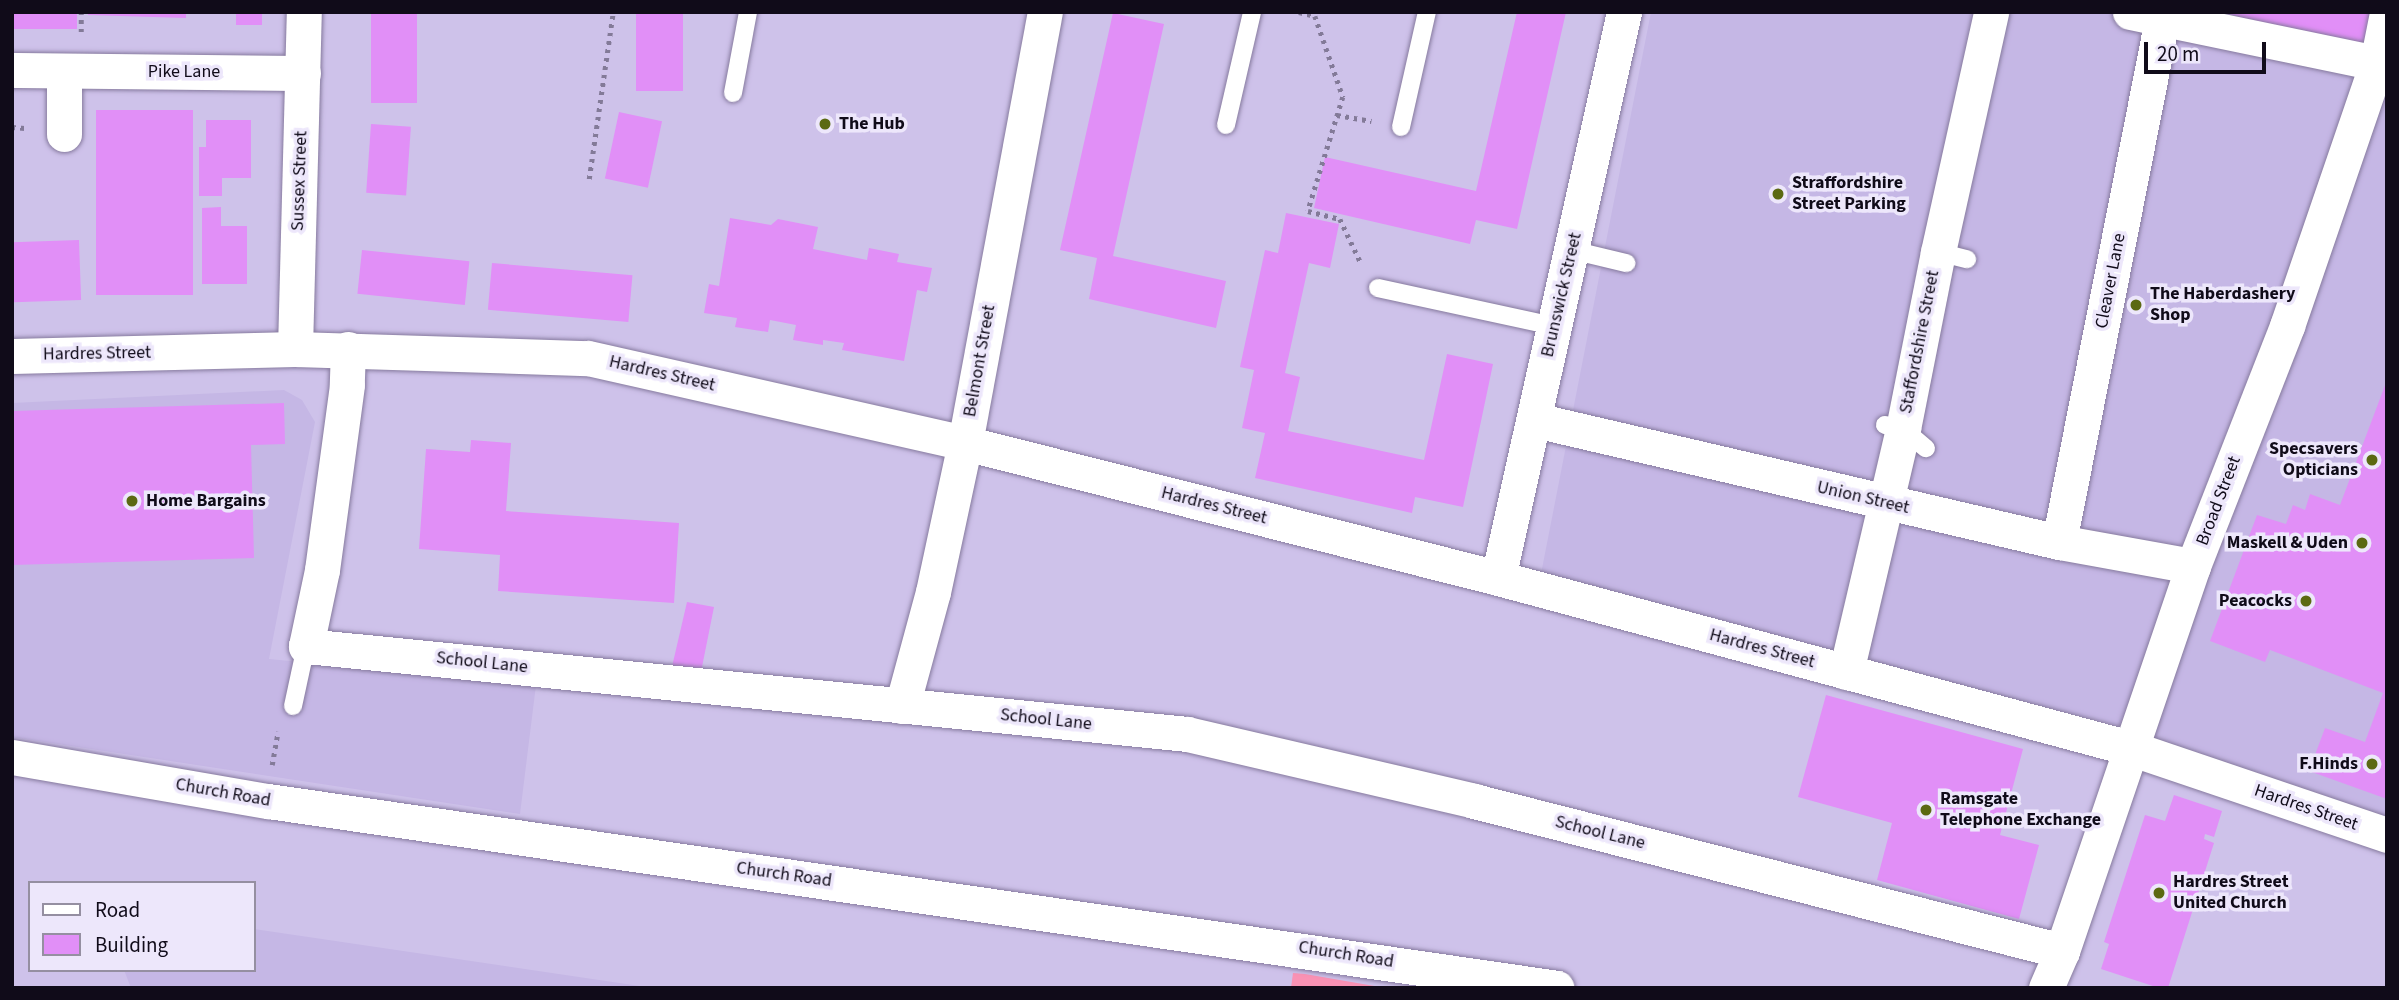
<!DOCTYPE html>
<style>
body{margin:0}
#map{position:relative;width:2399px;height:1000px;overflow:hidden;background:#cec2ea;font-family:"Source Sans 3",sans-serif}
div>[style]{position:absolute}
.built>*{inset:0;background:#c5b7e5}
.green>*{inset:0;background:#f992b4}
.building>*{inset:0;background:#e18ff7;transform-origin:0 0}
.path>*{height:4.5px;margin-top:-2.25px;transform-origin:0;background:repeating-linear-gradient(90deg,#837a98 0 3.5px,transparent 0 8.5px)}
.roads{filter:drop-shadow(0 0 2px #867a9e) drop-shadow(0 0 2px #867a9e)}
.service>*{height:18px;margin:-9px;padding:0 9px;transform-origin:9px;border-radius:9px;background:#fff}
.minor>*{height:35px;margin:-17.5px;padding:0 17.5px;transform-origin:17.5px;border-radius:17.5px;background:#fff}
.dots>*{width:19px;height:19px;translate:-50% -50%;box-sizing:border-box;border:4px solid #ede7fb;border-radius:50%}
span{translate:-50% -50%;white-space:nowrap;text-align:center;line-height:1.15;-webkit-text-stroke:7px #ede7fb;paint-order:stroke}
.street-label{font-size:18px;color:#100b19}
.poi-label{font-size:18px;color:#100b19;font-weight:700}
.left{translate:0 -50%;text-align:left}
.right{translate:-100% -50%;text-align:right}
.frame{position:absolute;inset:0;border:14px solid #100b19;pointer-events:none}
.legend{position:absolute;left:28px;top:881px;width:228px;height:91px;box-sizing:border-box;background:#ede7fb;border:2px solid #958fa1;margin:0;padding:9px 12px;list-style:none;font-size:21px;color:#100b19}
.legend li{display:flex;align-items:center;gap:14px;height:35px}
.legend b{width:35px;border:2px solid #958fa1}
.scale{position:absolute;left:2144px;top:42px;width:122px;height:32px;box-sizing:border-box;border:4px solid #100b19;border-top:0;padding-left:9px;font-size:21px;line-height:24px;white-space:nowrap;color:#100b19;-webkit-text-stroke:5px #ede7fb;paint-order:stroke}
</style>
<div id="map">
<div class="built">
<div style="clip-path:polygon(1651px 12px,2387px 12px,2387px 827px,2125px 727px,1540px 579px)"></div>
<div style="clip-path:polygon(284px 390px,302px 400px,315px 422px,269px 659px,536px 685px,520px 814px,12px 737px,12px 403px)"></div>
<div style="clip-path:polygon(254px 929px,653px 988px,131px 988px,124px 970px,254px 970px)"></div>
</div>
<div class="green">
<div style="clip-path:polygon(1293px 973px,1305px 974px,1386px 988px,1291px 988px)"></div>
</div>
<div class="building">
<div style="left:12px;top:12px;width:65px;height:17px"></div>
<div style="clip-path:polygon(88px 12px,186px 12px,186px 18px,88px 15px)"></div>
<div style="left:236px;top:12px;width:26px;height:13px"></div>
<div style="left:371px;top:12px;width:46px;height:91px"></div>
<div style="left:636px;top:12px;width:47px;height:79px"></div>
<div style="clip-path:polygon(1517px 12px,1566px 12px,1517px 229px,1476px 220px,1470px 244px,1314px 208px,1325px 157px,1476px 191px)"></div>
<div style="clip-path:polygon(2221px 12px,2377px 12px,2367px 50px)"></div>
<div style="clip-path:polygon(1113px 13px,1164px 24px,1113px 256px,1226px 281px,1216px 328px,1089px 299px,1097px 258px,1060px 250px)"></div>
<div style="left:96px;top:110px;width:97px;height:185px"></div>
<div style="left:619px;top:112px;width:44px;height:68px;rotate:12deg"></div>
<div style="clip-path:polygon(206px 120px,251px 120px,251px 178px,222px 178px,222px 196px,199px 196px,199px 147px,206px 147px)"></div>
<div style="left:371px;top:124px;width:40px;height:69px;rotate:4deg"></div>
<div style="clip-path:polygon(221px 207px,221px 226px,247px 226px,247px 284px,202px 284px,202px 208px)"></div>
<div style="clip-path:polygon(1286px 213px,1339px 224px,1330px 268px,1309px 263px,1285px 373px,1300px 377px,1288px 431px,1424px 460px,1447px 354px,1493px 364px,1463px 507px,1415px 497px,1412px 513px,1255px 478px,1265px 433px,1242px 428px,1254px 370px,1240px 367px,1265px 250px,1278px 253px)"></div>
<div style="clip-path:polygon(730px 218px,771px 225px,778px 219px,818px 227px,813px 249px,867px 260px,869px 248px,899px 254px,897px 262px,932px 268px,927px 292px,917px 290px,904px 361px,842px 350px,844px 343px,823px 340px,823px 345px,793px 340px,796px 325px,770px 320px,768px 332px,735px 327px,737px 318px,704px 313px,709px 284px,719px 286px)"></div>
<div style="left:79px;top:240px;width:60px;height:67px;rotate:88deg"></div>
<div style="left:362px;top:250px;width:108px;height:44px;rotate:6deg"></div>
<div style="left:492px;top:263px;width:141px;height:47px;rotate:5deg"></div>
<div style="clip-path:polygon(2387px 380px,2387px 799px,2309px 771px,2325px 728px,2365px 742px,2383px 693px,2270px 650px,2265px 662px,2210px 641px,2257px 515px,2286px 524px,2293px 505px,2305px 510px,2310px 494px,2340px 505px)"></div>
<div style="clip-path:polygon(284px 403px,285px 444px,251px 445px,254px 558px,12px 565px,12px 411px)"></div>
<div style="clip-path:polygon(471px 440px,511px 443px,506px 511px,679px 523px,674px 603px,498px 591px,500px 555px,419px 549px,426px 449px,470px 452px)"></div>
<div style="clip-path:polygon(687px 602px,714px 607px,701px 672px,671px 671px)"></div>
<div style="clip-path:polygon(1826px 695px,2023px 749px,2000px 835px,2039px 845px,2019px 919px,1877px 880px,1892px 823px,1798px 797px)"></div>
<div style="clip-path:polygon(2174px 795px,2222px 811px,2214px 837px,2205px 834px,2204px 839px,2214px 843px,2168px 988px,2159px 988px,2101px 969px,2109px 944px,2104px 942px,2145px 815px,2165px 821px)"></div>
</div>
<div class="path">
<div style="left:1299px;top:12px;width:16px;rotate:14deg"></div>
<div style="left:1315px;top:16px;width:86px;rotate:70.9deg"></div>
<div style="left:1343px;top:97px;width:119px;rotate:107.1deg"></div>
<div style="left:1308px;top:211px;width:33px;rotate:14deg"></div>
<div style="left:1340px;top:219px;width:49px;rotate:64.5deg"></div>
<div style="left:81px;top:32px;width:20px;rotate:-90deg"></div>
<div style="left:1337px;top:115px;width:35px;rotate:10deg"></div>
<div style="left:12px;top:127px;width:13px;rotate:4deg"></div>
<div style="left:589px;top:179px;width:169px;rotate:-81.8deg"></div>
<div style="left:272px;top:765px;width:34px;rotate:-80deg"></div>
</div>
<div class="roads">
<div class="service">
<div style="left:733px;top:93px;width:82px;rotate:-79.5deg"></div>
<div style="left:1226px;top:125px;width:116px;rotate:-77deg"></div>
<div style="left:1401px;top:127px;width:118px;rotate:-77.3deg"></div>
<div style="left:1572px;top:250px;width:56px;rotate:13.5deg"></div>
<div style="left:1938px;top:252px;width:30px;rotate:14deg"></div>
<div style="left:1378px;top:288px;width:180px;rotate:12.2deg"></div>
<div style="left:1885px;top:425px;width:18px;rotate:13deg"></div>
<div style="left:1903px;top:429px;width:30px;rotate:40deg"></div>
<div style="left:293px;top:706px;width:61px;rotate:-77.8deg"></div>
</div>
<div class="minor">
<div style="left:2130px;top:12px;width:262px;rotate:11.7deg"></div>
<div style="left:12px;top:70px;width:291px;rotate:0.6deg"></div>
<div style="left:64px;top:134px;width:63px;rotate:-90deg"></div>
<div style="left:295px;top:349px;width:337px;rotate:-88.5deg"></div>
<div style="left:348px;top:349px;width:36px;rotate:92deg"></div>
<div style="left:347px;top:385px;width:187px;rotate:97.7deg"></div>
<div style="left:322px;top:570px;width:78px;rotate:101.9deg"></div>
<div style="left:306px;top:646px;width:885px;rotate:5.7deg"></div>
<div style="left:1187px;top:734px;width:295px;rotate:13.1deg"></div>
<div style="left:1474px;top:801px;width:607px;rotate:14.31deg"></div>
<div style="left:12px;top:356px;width:283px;rotate:-1.4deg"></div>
<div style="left:295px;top:349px;width:293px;rotate:1.8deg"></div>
<div style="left:588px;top:358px;width:386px;rotate:12.7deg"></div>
<div style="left:965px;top:443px;width:550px;rotate:14.21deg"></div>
<div style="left:1498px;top:578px;width:654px;rotate:15.06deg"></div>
<div style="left:2130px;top:748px;width:271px;rotate:18.7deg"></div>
<div style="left:1535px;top:420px;width:538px;rotate:13.11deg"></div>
<div style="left:2059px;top:542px;width:136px;rotate:10.2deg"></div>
<div style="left:2059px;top:542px;width:533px;rotate:-78.86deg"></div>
<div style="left:1498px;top:578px;width:580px;rotate:-77.45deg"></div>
<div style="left:1846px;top:672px;width:250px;rotate:-76.8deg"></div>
<div style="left:1903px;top:429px;width:180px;rotate:-78.8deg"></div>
<div style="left:1938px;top:252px;width:246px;rotate:-77.5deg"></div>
<div style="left:902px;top:706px;width:118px;rotate:-74.8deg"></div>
<div style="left:933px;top:592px;width:152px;rotate:-77.9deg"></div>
<div style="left:965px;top:443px;width:438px;rotate:-79.5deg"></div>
<div style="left:12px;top:757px;width:260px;rotate:9.8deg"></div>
<div style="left:268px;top:801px;width:1302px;rotate:8.25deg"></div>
<div style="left:2046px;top:988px;width:40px;rotate:-66.6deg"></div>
<div style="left:2062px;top:951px;width:407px;rotate:-71.2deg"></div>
<div style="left:2193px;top:566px;width:258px;rotate:-68.6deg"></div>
<div style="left:2287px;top:326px;width:278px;rotate:-71.1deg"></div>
<div style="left:2377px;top:63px;width:51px;rotate:-78.7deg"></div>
</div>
</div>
<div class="dots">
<div style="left:825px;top:124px;background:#5b6912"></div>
<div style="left:1778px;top:194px;background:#5b6912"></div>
<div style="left:2136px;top:305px;background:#5b6912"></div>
<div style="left:2372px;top:460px;background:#5b6912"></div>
<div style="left:132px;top:501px;background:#5b6912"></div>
<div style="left:2362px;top:543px;background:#5b6912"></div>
<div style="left:2306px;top:601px;background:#5b6912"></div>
<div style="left:2372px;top:764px;background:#5b6912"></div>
<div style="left:1926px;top:810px;background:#5b6912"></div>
<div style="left:2159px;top:893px;background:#5b6912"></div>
</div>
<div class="street-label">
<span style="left:184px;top:72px">Pike Lane</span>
<span style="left:300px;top:181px;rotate:-88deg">Sussex Street</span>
<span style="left:2111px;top:281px;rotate:-79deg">Cleaver Lane</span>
<span style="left:1562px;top:295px;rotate:-77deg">Brunswick Street</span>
<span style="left:1920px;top:342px;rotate:-79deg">Staffordshire Street</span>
<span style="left:97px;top:354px;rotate:-1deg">Hardres Street</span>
<span style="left:980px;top:361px;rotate:-80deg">Belmont Street</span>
<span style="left:662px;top:374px;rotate:13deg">Hardres Street</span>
<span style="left:1863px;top:498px;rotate:13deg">Union Street</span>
<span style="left:2219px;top:501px;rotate:-69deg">Broad Street</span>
<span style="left:1214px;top:506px;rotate:14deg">Hardres Street</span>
<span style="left:1762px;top:649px;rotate:15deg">Hardres Street</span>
<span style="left:482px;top:663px;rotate:6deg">School Lane</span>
<span style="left:1046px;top:720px;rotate:6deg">School Lane</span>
<span style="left:223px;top:793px;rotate:10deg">Church Road</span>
<span style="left:2306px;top:808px;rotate:19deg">Hardres Street</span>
<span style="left:1600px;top:833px;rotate:14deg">School Lane</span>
<span style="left:784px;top:875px;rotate:8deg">Church Road</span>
<span style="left:1346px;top:955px;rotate:9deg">Church Road</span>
</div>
<div class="poi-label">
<span class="left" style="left:839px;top:124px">The Hub</span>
<span class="left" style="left:1792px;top:194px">Straffordshire<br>Street Parking</span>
<span class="left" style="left:2150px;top:305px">The Haberdashery<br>Shop</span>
<span class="right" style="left:2358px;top:460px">Specsavers<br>Opticians</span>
<span class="left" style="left:146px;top:501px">Home Bargains</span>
<span class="right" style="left:2348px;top:543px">Maskell &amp; Uden</span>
<span class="right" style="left:2292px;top:601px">Peacocks</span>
<span class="right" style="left:2358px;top:764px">F.Hinds</span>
<span class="left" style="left:1940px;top:810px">Ramsgate<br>Telephone Exchange</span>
<span class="left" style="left:2173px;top:893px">Hardres Street<br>United Church</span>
</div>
<div class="frame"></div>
<ul class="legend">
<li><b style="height:9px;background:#fff"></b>Road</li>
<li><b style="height:19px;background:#e18ff7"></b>Building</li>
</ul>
<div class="scale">20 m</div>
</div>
